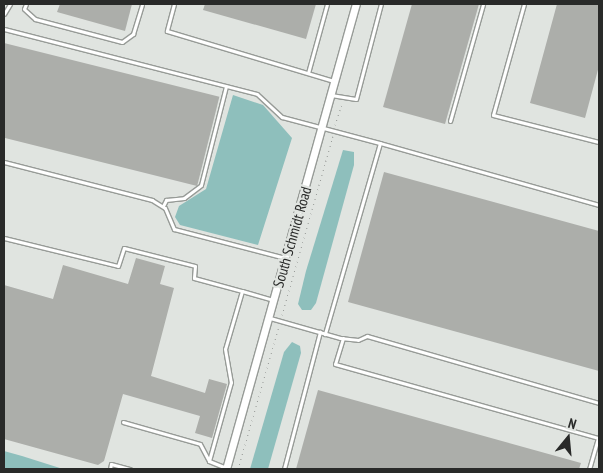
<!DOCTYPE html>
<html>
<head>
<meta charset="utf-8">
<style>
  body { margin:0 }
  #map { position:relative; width:603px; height:473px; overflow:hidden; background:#e0e4e0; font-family:"PT Sans Narrow",sans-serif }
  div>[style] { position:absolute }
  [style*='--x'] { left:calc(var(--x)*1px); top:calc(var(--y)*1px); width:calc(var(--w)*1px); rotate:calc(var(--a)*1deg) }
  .water>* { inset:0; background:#8ebfbc }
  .building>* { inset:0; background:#acaeaa; transform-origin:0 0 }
  .path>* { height:1px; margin-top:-0.5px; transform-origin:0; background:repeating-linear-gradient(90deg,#979a97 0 1px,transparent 0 5px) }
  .roads { filter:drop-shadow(1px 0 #979b97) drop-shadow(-1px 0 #979b97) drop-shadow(0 1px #979b97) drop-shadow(0 -1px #979b97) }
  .service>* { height:3px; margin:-1.5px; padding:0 1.5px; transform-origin:1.5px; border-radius:1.5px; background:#fff }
  .tertiary>* { height:7px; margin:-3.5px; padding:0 3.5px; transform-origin:3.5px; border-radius:3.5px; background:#fff }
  span { translate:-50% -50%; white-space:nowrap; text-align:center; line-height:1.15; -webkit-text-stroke:4.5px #e0e4e0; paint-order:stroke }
  .street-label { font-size:15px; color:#292a29 }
  .frame { position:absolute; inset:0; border:5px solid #292a29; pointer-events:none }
  .north { position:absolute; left:543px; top:413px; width:50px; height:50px; -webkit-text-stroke:4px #e0e4e0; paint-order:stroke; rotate:17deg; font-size:14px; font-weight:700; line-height:20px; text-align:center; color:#292a29 }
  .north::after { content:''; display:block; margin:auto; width:18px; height:22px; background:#292a29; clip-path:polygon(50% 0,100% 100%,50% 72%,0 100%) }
</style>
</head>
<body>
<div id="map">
  <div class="water">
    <div style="clip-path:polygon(233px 95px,263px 105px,292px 138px,258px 245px,180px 225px,175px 217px,179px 206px,206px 189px)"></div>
    <div style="clip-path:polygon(343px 150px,354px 152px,354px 165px,316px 303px,311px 310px,302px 310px,298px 304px,306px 271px)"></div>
    <div style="clip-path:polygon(292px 342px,300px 346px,301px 353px,268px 469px,250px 469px,284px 352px)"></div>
    <div style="clip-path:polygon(4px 451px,22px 456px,63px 469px,4px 469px)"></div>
  </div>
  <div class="building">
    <div style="clip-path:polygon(60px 4px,132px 4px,125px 31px,57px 12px)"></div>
    <div style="clip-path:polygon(205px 4px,316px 4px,306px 39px,203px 10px)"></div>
    <div style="clip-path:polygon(412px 4px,479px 4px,445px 124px,383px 107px)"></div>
    <div style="clip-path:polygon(557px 4px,599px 4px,599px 66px,585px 118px,530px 103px)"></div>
    <div style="left:4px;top:43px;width:222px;height:92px;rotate:14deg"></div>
    <div style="clip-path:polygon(384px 172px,599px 231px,599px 371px,348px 302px)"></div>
    <div style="clip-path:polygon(136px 258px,165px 266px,160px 284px,174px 288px,151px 376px,205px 393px,209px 379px,227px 384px,212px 438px,195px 433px,200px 416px,123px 394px,104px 461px,98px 465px,4px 439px,4px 285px,53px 299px,63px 265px,128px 284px)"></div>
    <div style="clip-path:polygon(318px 390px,581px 463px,579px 469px,296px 469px)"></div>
  </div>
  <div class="path">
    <div style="--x:335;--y:125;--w:23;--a:-72"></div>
    <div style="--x:282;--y:315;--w:186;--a:-74.1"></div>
    <div style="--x:238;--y:469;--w:149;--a:-74"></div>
  </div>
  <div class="roads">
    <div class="service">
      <div style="--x:26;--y:4;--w:5;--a:112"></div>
      <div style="--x:24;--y:9;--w:15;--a:42"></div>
      <div style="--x:35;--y:19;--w:90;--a:14.8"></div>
      <div style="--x:122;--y:42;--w:14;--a:-36"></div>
      <div style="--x:133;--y:34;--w:31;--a:-73"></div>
      <div style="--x:174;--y:4;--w:28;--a:105"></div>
      <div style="--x:167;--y:31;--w:174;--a:16.7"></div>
      <div style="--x:524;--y:4;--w:115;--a:105.6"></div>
      <div style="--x:493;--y:115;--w:109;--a:14.3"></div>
      <div style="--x:4;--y:14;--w:12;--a:-59"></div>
      <div style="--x:4;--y:29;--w:261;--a:14.4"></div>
      <div style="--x:257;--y:94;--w:34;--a:43"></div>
      <div style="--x:282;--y:117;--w:101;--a:14.9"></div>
      <div style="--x:380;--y:143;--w:199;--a:106.1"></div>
      <div style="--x:308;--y:73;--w:72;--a:-74.6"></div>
      <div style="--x:331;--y:95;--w:25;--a:9"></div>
      <div style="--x:356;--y:99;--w:98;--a:-75.3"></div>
      <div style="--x:450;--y:121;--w:122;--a:-74.2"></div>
      <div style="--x:380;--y:143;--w:228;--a:15.8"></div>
      <div style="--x:4;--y:162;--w:153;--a:14.4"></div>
      <div style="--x:152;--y:200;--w:15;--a:32"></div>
      <div style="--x:165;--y:208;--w:23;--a:67"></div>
      <div style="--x:174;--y:229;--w:115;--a:14.6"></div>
      <div style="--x:163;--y:206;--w:7;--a:-63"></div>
      <div style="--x:166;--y:200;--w:18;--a:-6"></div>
      <div style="--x:184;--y:198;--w:21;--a:-37"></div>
      <div style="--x:201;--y:185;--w:102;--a:-75.8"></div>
      <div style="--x:4;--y:238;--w:117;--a:13.8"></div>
      <div style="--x:118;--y:266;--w:19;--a:-72"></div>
      <div style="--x:124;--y:248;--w:73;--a:14.2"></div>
      <div style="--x:195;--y:266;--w:12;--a:95"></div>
      <div style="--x:194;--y:278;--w:50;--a:15.2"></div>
      <div style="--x:242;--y:291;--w:60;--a:106.3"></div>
      <div style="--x:225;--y:349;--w:34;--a:80"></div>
      <div style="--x:231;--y:382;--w:82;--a:105.6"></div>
      <div style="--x:242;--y:291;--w:32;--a:16"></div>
      <div style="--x:270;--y:318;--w:73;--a:15.9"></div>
      <div style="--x:340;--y:338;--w:18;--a:6"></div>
      <div style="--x:358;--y:340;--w:10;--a:-24"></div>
      <div style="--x:367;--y:336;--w:241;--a:16.1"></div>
      <div style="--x:343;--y:338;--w:27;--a:107"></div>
      <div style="--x:335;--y:364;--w:273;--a:15.7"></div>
      <div style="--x:598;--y:438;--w:32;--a:106"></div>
      <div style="--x:123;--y:422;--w:80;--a:15.9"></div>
      <div style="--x:200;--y:444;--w:19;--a:62"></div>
      <div style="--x:209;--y:461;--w:18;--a:22"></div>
      <div style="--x:110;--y:469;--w:5;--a:-79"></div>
      <div style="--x:111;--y:464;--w:20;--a:15"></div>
      <div style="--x:284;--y:469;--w:142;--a:-75.3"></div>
    </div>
    <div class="tertiary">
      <div style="--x:226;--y:469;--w:483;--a:-74.4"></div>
    </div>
  </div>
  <div class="street-label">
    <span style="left:292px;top:237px;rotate:-74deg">South Schmidt Road</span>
  </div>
  <div class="frame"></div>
  <div class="north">N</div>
</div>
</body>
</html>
